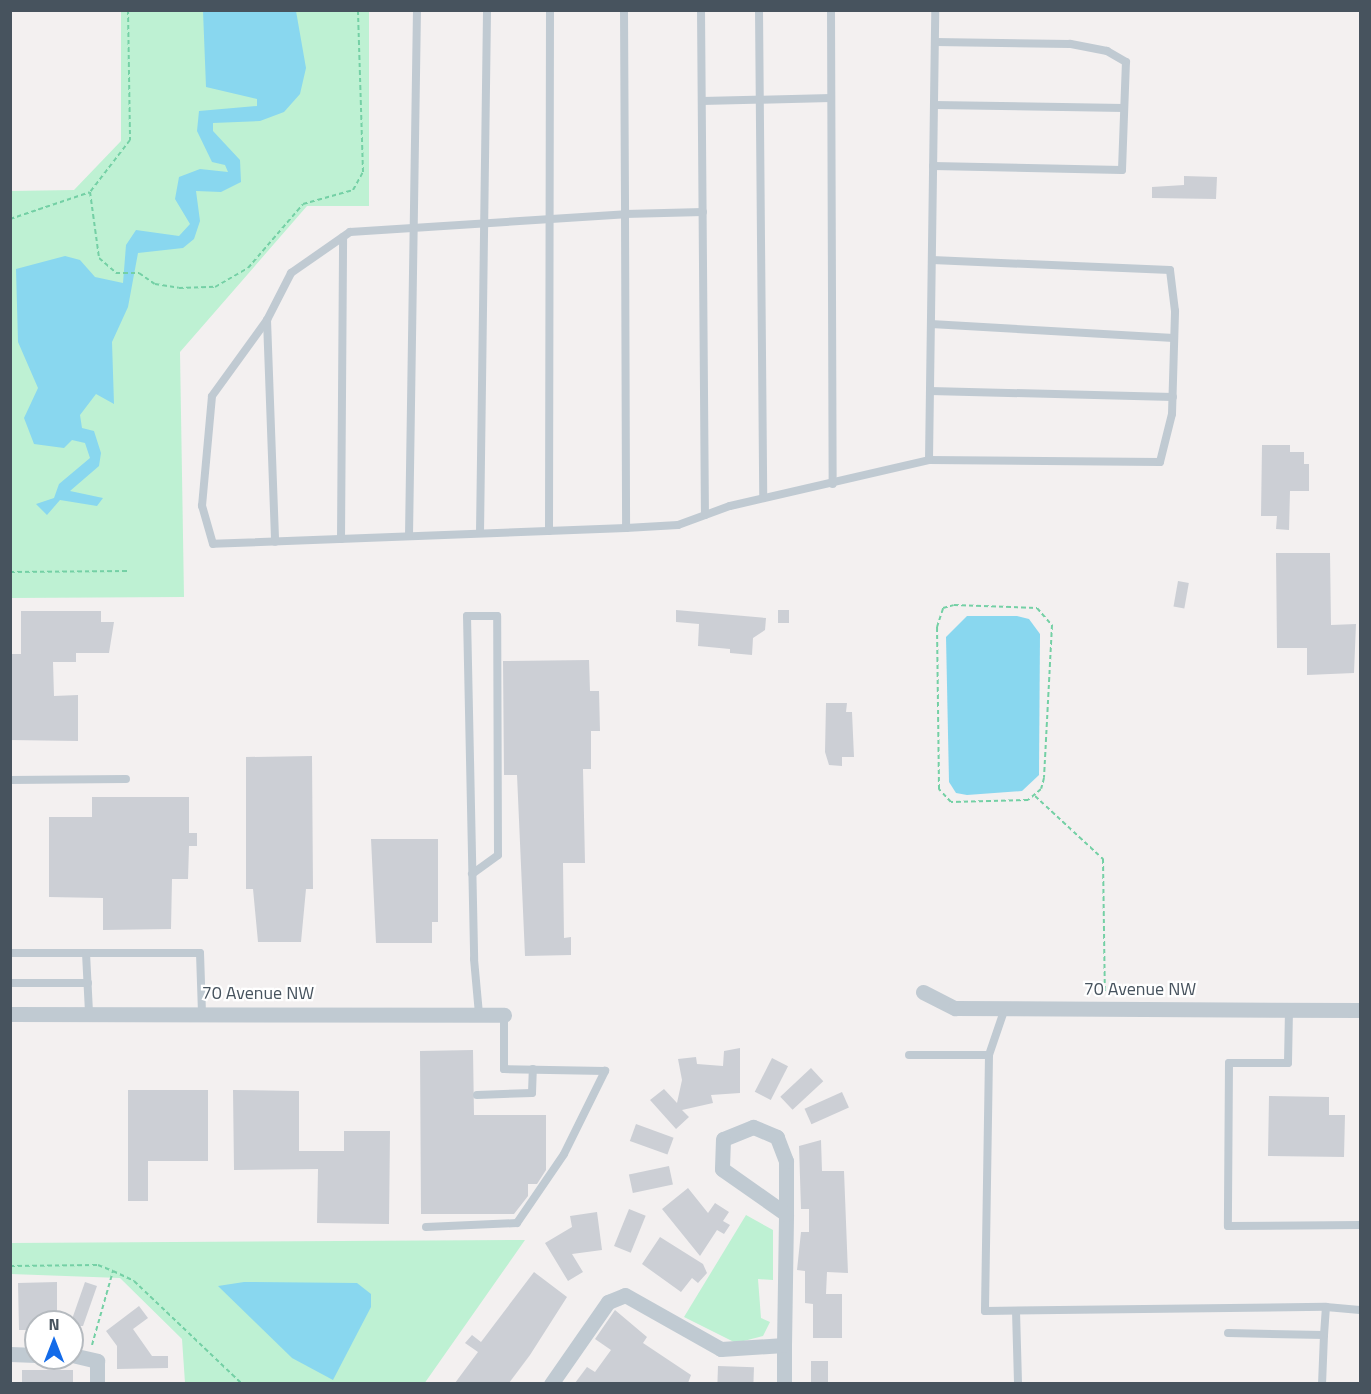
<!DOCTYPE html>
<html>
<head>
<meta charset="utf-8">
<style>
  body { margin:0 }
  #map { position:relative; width:1371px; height:1394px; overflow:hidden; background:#f3f0f0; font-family:"Titillium Web",sans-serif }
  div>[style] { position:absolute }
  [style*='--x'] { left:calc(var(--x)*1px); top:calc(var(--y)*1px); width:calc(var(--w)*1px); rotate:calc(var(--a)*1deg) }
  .green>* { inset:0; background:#bef1d3 }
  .water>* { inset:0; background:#89d7ef }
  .building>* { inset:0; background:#cccfd5; transform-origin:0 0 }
  .path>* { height:2px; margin-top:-1px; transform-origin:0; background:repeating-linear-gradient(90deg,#74d0a5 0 4.5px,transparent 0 7.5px) }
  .service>* { height:8px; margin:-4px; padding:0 4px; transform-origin:4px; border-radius:4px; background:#c0cad2 }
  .minor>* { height:15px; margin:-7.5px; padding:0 7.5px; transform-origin:7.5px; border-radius:7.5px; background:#c0cad2 }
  span { translate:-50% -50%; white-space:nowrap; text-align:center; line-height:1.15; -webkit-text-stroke:4.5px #fff; paint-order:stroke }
  .street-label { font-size:18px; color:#47535e }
  .frame { position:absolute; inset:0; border:12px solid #47535e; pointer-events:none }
  .north { position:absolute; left:24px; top:1310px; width:60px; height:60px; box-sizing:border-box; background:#fff; border:2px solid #b5babf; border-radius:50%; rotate:0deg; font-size:16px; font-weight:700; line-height:24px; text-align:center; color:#47535e }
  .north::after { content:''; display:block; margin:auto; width:21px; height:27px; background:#136be9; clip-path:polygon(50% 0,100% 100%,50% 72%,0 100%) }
</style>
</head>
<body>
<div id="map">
  <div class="green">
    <div style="clip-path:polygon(121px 11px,369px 11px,369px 206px,307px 206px,180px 352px,184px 597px,11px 598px,10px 191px,74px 190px,121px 141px)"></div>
    <div style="clip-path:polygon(746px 1215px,773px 1230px,773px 1280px,758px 1279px,761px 1318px,770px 1322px,763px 1336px,736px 1343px,684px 1317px)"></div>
    <div style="clip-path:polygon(525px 1240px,424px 1384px,185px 1383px,182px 1339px,120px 1278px,11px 1274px,10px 1243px)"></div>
  </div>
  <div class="water">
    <div style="clip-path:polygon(203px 11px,296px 11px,306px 68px,300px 94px,284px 112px,260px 121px,213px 123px,213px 131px,240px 160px,241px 182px,221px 192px,196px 191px,200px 221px,194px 239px,183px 248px,138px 253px,128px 307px,112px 342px,114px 404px,96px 394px,80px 415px,82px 428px,94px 431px,101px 453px,99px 466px,70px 491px,103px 498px,97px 506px,60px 500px,47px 515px,36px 504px,54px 498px,59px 484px,90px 458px,85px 443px,72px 440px,64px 448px,34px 444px,24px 418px,38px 388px,18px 342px,16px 269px,65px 256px,80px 260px,95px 277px,123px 283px,126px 245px,136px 230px,179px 236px,190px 224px,175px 199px,179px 177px,200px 169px,228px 172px,225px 165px,212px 162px,197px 131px,199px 111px,257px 106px,257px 99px,206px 87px)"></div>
    <div style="clip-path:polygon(967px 616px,1017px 616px,1029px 619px,1040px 634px,1039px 775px,1022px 791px,967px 795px,956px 793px,949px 782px,946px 637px)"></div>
    <div style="clip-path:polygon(244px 1282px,357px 1283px,371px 1294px,371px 1307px,333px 1380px,292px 1358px,218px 1286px)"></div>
  </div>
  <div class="building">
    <div style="clip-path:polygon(1184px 176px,1217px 177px,1216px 199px,1152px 198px,1152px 187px,1184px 185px)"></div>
    <div style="clip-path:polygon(1262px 445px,1290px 445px,1290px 452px,1304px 452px,1304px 464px,1309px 464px,1309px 491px,1290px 491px,1289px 530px,1276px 529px,1277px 516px,1261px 516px)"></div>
    <div style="clip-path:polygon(1276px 553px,1330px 553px,1331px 625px,1356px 624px,1354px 673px,1307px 675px,1307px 648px,1277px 648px)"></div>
    <div style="left:1178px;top:581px;width:11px;height:26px;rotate:10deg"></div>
    <div style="clip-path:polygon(676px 610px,766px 618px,765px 630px,753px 638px,752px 655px,730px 653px,730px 649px,698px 646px,699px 624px,676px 622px)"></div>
    <div style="left:778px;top:610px;width:11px;height:13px"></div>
    <div style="clip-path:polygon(21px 611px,101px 611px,101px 622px,114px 622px,109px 653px,76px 653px,76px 662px,53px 662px,54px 696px,78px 695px,78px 741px,10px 740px,10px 654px,21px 654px)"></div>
    <div style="clip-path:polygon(589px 660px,590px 691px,599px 691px,600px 731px,591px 731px,591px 769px,583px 769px,585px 863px,563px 863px,564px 938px,571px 937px,571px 955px,525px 956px,517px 775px,504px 775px,503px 661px)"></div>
    <div style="clip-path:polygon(826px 703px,847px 703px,846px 712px,852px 712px,854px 757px,842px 757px,842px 766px,829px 765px,825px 752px)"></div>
    <div style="clip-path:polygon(312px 756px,313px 889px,306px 889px,301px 942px,258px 942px,253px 889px,246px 889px,246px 757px)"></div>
    <div style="clip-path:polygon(92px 797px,189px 797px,189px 833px,197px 833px,197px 846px,189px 846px,188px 879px,172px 879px,171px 929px,103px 930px,103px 898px,49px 897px,49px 817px,92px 817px)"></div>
    <div style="clip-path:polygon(371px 839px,438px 839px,438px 922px,432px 922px,432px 943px,376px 943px)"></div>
    <div style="clip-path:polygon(740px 1048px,740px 1093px,711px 1095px,713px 1103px,682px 1110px,689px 1117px,676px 1129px,650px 1100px,664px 1089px,677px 1103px,682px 1080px,678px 1059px,696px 1057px,697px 1064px,723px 1066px,724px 1051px)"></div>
    <div style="clip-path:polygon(473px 1050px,474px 1115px,546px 1115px,546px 1170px,537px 1184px,528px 1184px,528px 1196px,514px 1214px,421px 1214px,420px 1051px)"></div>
    <div style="left:772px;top:1058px;width:18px;height:38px;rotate:27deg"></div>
    <div style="left:811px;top:1068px;width:18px;height:42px;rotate:47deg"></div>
    <div style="clip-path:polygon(128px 1090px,208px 1090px,208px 1161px,148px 1161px,148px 1201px,128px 1201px)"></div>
    <div style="clip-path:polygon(233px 1090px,299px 1091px,299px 1151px,344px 1151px,344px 1131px,390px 1131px,389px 1224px,317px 1223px,318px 1169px,234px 1170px)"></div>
    <div style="left:842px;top:1092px;width:17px;height:41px;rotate:66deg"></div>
    <div style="clip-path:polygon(1269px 1096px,1329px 1097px,1329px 1115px,1345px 1115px,1344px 1157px,1268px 1156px)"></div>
    <div style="left:636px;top:1124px;width:40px;height:18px;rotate:20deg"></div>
    <div style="clip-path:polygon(821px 1140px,822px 1171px,844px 1171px,848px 1273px,827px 1272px,826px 1294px,842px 1294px,842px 1338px,813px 1338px,813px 1304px,805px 1303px,805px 1271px,797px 1270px,801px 1232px,809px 1232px,809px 1209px,801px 1209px,799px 1146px)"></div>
    <div style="left:669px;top:1166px;width:19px;height:41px;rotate:78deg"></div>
    <div style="clip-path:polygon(688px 1188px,708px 1213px,715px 1203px,729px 1212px,723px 1221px,730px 1225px,724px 1234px,717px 1230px,700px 1256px,662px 1209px)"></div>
    <div style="left:629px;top:1209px;width:18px;height:40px;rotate:22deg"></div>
    <div style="clip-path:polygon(597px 1212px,602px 1250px,572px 1254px,583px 1272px,568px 1281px,545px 1243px,572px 1227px,570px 1216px)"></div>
    <div style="clip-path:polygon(660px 1237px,703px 1264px,707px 1273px,698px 1283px,692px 1278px,681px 1292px,642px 1264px)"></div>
    <div style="clip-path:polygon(534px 1272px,567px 1297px,530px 1355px,509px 1383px,455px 1383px,478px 1352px,465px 1343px,472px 1335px,481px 1342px)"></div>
    <div style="clip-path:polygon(57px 1282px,57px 1322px,30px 1322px,30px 1330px,19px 1330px,18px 1283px)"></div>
    <div style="clip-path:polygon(85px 1282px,97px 1286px,83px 1326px,78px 1326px,71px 1322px)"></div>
    <div style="clip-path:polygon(139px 1306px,148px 1318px,133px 1329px,152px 1356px,168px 1356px,168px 1368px,117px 1369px,117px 1346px,106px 1331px)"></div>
    <div style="clip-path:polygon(615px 1310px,647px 1337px,643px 1343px,691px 1375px,688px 1383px,575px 1383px,587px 1367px,595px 1372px,611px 1350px,595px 1339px)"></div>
    <div style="left:811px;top:1361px;width:17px;height:22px"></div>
    <div style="left:718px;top:1366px;width:36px;height:17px;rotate:2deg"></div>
    <div style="left:73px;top:1370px;width:12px;height:51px;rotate:90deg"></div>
  </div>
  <div class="path">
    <div style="--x:128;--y:10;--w:130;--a:89.1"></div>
    <div style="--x:130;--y:140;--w:66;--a:127.6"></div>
    <div style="--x:90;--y:192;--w:67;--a:82.2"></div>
    <div style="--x:99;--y:258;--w:23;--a:41"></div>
    <div style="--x:116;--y:273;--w:23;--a:0"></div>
    <div style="--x:139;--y:273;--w:19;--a:35"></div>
    <div style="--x:155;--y:284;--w:24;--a:9"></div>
    <div style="--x:179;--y:288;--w:36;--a:-2"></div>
    <div style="--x:215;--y:287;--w:38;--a:-30"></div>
    <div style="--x:248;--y:268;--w:84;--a:-49.3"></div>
    <div style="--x:303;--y:204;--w:52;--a:-15.6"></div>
    <div style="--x:353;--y:190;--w:21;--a:-61"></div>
    <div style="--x:363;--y:172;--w:162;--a:-91.8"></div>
    <div style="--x:10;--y:219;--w:84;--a:-18.6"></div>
    <div style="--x:10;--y:572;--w:119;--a:-0.5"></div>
    <div style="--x:954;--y:605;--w:83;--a:2.1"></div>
    <div style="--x:1037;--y:608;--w:23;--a:49"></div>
    <div style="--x:1052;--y:625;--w:153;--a:93"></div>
    <div style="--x:1044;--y:778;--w:11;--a:105"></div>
    <div style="--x:1041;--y:789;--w:17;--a:140"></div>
    <div style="--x:1028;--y:800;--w:77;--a:178.5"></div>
    <div style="--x:951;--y:802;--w:18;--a:-133"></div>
    <div style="--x:939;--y:789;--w:162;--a:-90.7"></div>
    <div style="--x:937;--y:627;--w:20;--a:-72"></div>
    <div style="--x:943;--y:608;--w:11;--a:-15"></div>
    <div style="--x:1035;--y:796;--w:93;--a:42.8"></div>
    <div style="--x:1103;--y:859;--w:135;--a:89.2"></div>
    <div style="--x:10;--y:1266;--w:88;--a:-0.7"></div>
    <div style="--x:98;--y:1265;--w:16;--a:22"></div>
    <div style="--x:113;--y:1271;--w:23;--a:25"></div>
    <div style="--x:134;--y:1281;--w:149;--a:43.6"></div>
    <div style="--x:92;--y:1345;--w:77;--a:-74.2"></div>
  </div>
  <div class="service">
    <div style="--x:624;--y:10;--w:204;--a:89.7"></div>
    <div style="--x:625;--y:214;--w:314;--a:89.8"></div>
    <div style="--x:626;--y:528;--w:413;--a:177.8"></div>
    <div style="--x:213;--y:544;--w:40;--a:-106"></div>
    <div style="--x:202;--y:506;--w:110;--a:-84.8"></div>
    <div style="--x:212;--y:396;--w:94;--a:-54.1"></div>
    <div style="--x:267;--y:320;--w:53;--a:-62.9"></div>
    <div style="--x:291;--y:273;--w:72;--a:-34.8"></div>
    <div style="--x:350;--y:232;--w:276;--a:-3.7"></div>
    <div style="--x:625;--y:214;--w:78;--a:-1.5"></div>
    <div style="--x:701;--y:10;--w:505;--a:89.55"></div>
    <div style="--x:759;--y:10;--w:488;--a:89.5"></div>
    <div style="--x:831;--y:10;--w:474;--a:89.8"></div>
    <div style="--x:702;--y:101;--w:129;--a:-1.3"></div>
    <div style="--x:934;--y:105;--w:190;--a:0.9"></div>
    <div style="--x:933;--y:166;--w:189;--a:1.2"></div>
    <div style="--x:1122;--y:170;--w:108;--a:-87.9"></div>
    <div style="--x:1126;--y:62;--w:22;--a:-150"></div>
    <div style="--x:1107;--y:51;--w:38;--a:-169"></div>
    <div style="--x:1070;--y:44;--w:135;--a:-179.2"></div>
    <div style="--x:267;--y:320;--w:222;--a:87.9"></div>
    <div style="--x:931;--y:324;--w:243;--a:3.3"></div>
    <div style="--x:930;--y:391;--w:243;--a:1.4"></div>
    <div style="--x:929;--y:460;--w:231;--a:0.5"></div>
    <div style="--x:1160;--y:462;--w:49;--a:-76"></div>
    <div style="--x:1172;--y:414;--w:103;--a:-88.3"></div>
    <div style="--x:1175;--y:311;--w:41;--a:-97"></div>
    <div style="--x:1170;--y:270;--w:238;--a:-177.6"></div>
    <div style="--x:626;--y:528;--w:52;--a:-3.3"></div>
    <div style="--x:678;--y:525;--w:55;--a:-20.1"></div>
    <div style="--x:730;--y:506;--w:204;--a:-13"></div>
    <div style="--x:929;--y:460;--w:450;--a:-89.2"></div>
    <div style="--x:549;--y:531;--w:521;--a:-89.89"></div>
    <div style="--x:480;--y:533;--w:523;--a:-89.23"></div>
    <div style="--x:409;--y:536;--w:526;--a:-89.13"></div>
    <div style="--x:341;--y:539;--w:302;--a:-89.6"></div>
    <div style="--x:10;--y:780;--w:116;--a:-0.5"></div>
    <div style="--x:472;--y:874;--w:32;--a:-36"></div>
    <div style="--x:498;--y:855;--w:239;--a:-90.2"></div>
    <div style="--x:497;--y:616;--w:30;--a:180"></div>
    <div style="--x:467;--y:616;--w:343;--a:88.8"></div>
    <div style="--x:474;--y:959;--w:55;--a:84.8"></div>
    <div style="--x:10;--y:953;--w:190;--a:0"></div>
    <div style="--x:200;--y:953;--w:59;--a:88.1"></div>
    <div style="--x:86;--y:953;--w:60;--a:87.1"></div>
    <div style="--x:10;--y:983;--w:78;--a:0"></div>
    <div style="--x:1005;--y:1008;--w:50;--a:108.8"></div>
    <div style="--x:989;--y:1055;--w:256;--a:90.9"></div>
    <div style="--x:985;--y:1311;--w:341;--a:-0.7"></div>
    <div style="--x:1289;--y:1010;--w:53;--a:91.1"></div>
    <div style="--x:1288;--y:1063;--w:59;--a:180"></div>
    <div style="--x:1229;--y:1063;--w:163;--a:90.4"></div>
    <div style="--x:1228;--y:1226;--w:132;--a:-0.4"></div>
    <div style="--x:909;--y:1055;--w:80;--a:0"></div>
    <div style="--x:477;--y:1095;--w:55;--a:-2.1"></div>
    <div style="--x:532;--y:1093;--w:24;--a:-88"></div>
    <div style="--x:426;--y:1227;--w:91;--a:-2.5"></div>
    <div style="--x:517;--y:1223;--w:83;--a:-55.7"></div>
    <div style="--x:564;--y:1154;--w:93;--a:-63.7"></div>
    <div style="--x:605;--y:1071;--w:101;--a:-178.9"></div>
    <div style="--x:504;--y:1069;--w:54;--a:-90"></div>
    <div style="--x:1016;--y:1311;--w:73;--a:88.4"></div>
    <div style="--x:1228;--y:1333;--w:96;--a:1.2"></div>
    <div style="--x:1324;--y:1335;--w:49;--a:92.3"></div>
    <div style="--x:1324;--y:1335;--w:28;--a:-86"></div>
    <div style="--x:1326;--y:1307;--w:34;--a:5"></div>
  </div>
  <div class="minor">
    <div style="--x:923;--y:992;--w:36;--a:27"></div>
    <div style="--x:955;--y:1008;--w:405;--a:0.3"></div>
    <div style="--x:10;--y:1014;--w:494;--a:0.1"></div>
    <div style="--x:10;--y:1354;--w:26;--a:2"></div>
    <div style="--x:72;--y:1355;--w:26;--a:13"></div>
    <div style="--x:97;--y:1361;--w:23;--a:90"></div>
    <div style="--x:551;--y:1384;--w:100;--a:-55.2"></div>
    <div style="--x:608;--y:1302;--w:18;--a:-22"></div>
    <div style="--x:625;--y:1295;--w:110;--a:29.4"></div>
    <div style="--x:721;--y:1349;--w:63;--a:-3.6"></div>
    <div style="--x:784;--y:1384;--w:39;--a:-90"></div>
    <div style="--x:784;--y:1345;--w:131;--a:-89.1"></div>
    <div style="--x:786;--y:1214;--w:53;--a:-90"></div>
    <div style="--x:786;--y:1161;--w:26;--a:-111"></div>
    <div style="--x:777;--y:1137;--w:26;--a:-157"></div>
    <div style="--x:753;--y:1127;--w:32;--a:158"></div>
    <div style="--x:723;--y:1139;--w:30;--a:92"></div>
    <div style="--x:722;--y:1169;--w:78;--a:35.1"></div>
  </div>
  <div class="street-label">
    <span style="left:1140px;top:989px">70 Avenue NW</span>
    <span style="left:258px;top:993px">70 Avenue NW</span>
  </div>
  <div class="frame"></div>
  <div class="north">N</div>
</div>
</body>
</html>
